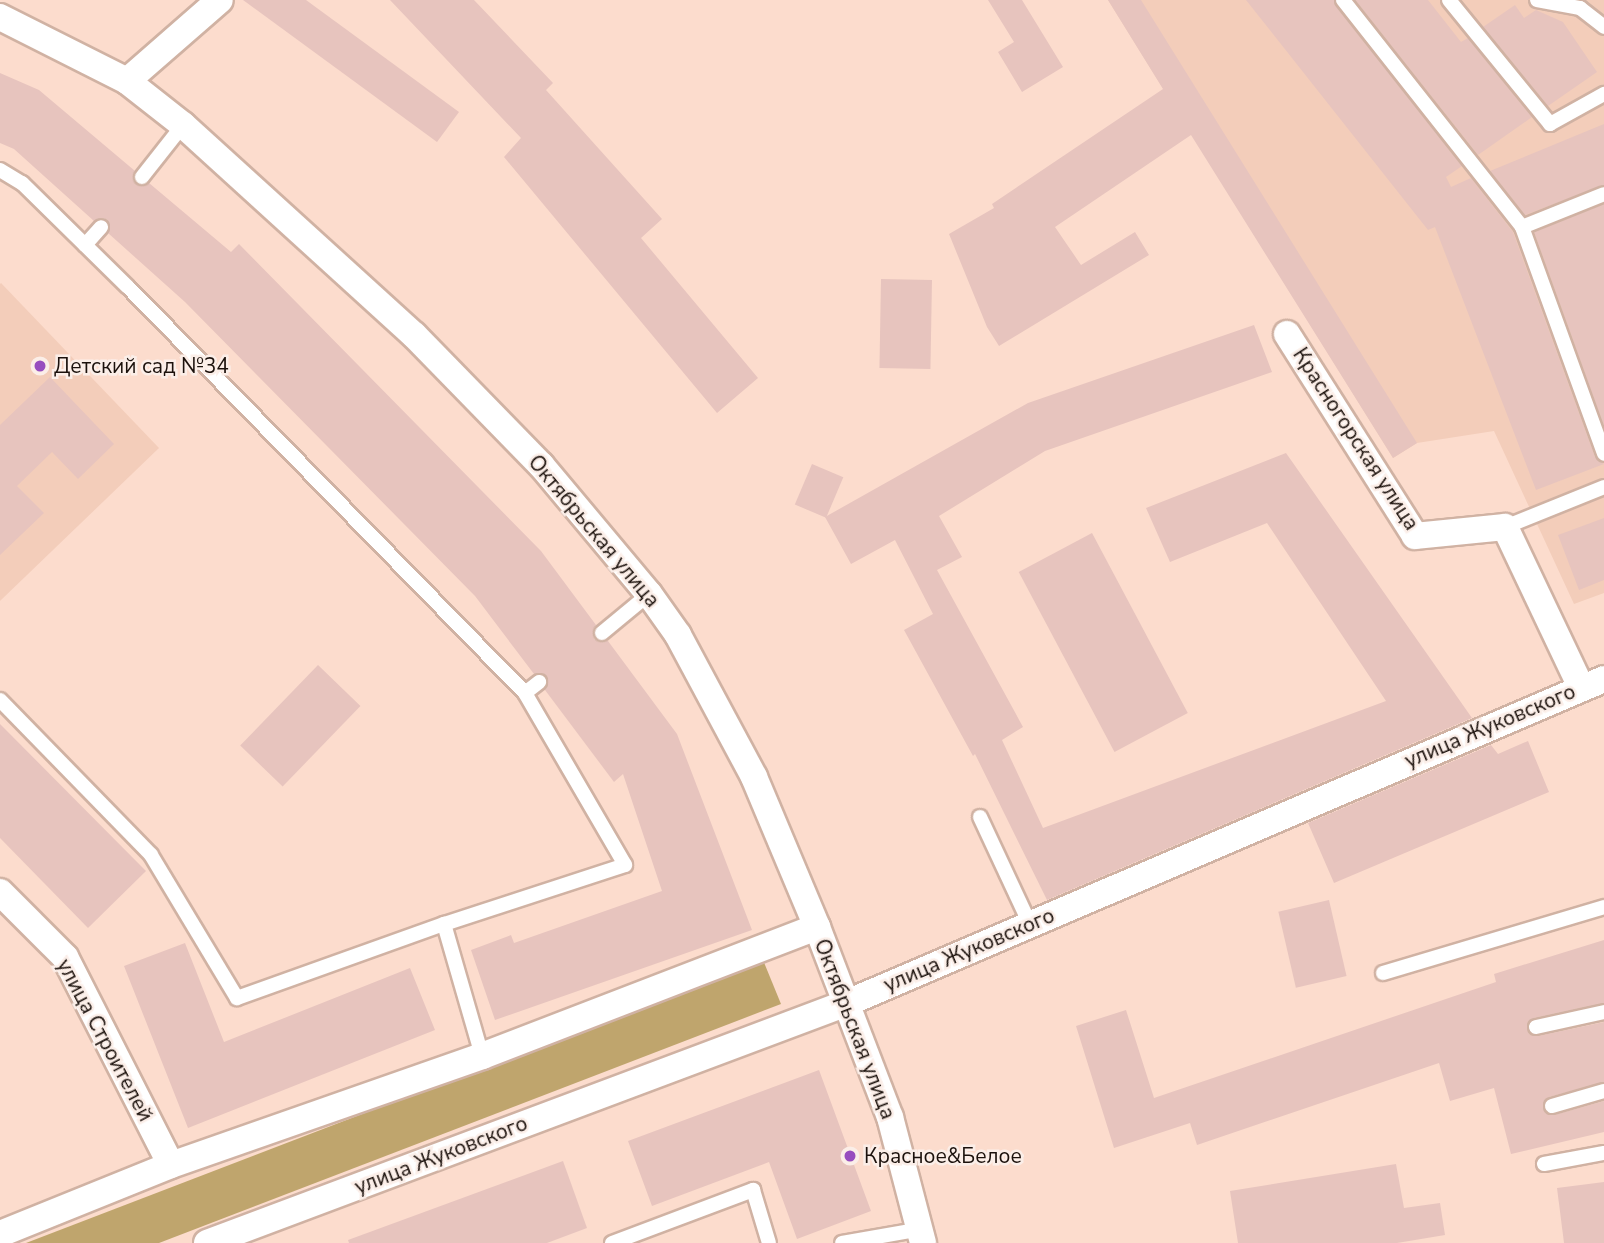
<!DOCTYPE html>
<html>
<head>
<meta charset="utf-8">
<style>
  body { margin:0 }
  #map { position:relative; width:1604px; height:1243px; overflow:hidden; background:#fcdccd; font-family:"Nunito Sans",sans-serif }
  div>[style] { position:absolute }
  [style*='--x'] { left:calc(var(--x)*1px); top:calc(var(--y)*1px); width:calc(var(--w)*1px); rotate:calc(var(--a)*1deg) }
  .built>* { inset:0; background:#f3cdba }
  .forest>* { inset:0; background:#bfa56d }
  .building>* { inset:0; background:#e7c4be; transform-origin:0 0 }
  .roads { filter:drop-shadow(2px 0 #d0b2a3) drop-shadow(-2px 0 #d0b2a3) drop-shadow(0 2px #d0b2a3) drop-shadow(0 -2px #d0b2a3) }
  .lane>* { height:14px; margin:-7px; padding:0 7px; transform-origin:7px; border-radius:7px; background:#fff }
  .street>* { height:26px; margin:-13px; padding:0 13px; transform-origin:13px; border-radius:13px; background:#fff }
  .dots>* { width:19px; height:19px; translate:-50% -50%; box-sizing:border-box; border:4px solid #fbeee8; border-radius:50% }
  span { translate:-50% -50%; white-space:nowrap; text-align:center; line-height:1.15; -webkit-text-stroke:5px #fbeee8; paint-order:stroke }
  .poi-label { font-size:21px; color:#1b110c }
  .left { translate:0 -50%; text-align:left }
  .street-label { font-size:21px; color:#1b110c }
</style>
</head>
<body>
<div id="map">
  <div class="built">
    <div style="clip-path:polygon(1108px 0,1604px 0,1604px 593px,1574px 604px,1494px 431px,1417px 443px,1393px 458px)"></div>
    <div style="clip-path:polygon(1px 283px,159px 448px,0 601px,0 284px)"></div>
  </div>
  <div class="forest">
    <div style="clip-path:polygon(763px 960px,781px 1004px,159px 1243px,26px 1243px)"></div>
  </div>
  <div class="building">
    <div style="clip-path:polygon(243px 0,306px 0,459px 112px,437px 142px)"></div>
    <div style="clip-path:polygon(390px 0,474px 0,553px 83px,546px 90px,662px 219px,641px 238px,758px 378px,717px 413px,504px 157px,521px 138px)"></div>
    <div style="clip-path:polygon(988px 0,1022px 0,1063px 67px,1022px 92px,998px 52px,1014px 42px)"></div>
    <div style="clip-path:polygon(1108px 0,1141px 0,1417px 443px,1393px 458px,1191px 135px,1055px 227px,1081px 265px,1135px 232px,1149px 255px,999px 346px,987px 327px,949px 234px,994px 208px,992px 204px,1163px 89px)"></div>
    <div style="clip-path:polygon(1246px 0,1334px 0,1462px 166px,1446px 177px,1451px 187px,1471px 178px,1513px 232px,1595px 457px,1604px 464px,1536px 490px,1435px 227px,1428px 230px)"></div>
    <div style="clip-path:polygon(1355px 0,1428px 0,1461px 42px,1468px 38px,1532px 117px,1478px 155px)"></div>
    <div style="clip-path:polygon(1515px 5px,1524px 18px,1536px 10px,1563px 22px,1597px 72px,1548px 106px,1483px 27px)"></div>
    <div style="clip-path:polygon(0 73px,39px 90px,135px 171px,133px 180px,137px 185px,149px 183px,231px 252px,239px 244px,541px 551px,596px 625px,593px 630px,594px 639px,599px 642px,608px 641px,677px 734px,752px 930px,495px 1020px,471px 950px,511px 935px,514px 943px,662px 891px,623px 774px,614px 782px,545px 690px,547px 677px,542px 673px,534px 674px,475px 596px,185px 302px,108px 233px,108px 220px,102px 218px,94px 221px,14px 149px,0 143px)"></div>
    <div style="clip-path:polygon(1604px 124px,1604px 185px,1525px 215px,1490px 171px)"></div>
    <div style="clip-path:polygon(1604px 204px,1604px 426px,1534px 232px)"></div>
    <div style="left:881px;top:279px;width:51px;height:89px;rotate:1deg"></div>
    <div style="clip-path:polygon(1254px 325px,1272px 372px,1045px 451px,939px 516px,962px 557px,937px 570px,1023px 727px,1002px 740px,1043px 828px,1386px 701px,1267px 523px,1170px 562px,1146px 508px,1286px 453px,1472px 718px,1047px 900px,975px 754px,973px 756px,904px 630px,933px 614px,895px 540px,851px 564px,825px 517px,1028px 403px)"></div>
    <div style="clip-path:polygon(50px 377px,114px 444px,78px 479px,52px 452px,17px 486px,44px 513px,0 555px,0 425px)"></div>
    <div style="left:812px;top:464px;width:34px;height:44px;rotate:23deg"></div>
    <div style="clip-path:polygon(1604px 518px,1604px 580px,1579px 590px,1558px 535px)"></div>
    <div style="left:1092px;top:533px;width:204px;height:83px;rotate:62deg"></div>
    <div style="left:318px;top:665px;width:59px;height:112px;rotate:44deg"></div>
    <div style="clip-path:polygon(0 724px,146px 871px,88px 928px,0 838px)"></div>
    <div style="clip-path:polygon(1528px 741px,1549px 792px,1334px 883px,1308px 823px,1491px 745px,1498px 754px)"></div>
    <div style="left:1329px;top:900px;width:78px;height:52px;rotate:77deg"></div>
    <div style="clip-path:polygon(1604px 940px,1604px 1003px,1534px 1018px,1527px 1028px,1529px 1034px,1538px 1036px,1604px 1022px,1604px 1082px,1549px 1097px,1543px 1104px,1545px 1112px,1554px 1115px,1604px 1101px,1604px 1132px,1511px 1154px,1494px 1088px,1450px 1101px,1439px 1063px,1197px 1145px,1190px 1123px,1114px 1148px,1076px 1026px,1126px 1010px,1154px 1098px,1496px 982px,1494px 974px)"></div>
    <div style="clip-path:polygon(185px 943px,224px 1042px,410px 968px,435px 1030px,188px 1128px,124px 966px)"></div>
    <div style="clip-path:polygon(819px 1070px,871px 1211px,797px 1239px,769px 1162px,652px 1206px,628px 1141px)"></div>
    <div style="clip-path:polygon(563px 1161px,587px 1228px,547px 1243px,349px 1243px,348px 1240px)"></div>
    <div style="clip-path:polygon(1396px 1164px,1404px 1208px,1440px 1203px,1445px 1235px,1397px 1243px,1238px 1243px,1230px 1191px)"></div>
    <div style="clip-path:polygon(1604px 1182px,1604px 1243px,1564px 1243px,1557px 1188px)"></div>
  </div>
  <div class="roads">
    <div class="lane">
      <div style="--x:1343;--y:0;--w:289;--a:51.7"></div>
      <div style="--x:1522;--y:227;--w:241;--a:70.1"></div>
      <div style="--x:1449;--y:0;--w:160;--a:50.8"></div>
      <div style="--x:1550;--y:124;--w:62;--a:-29.1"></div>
      <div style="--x:1537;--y:0;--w:44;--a:10.5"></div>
      <div style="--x:1580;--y:8;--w:31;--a:38"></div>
      <div style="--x:0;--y:170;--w:26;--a:31"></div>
      <div style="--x:22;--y:183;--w:148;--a:44.5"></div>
      <div style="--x:128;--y:287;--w:568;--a:45.64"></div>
      <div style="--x:525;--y:693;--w:199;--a:59.8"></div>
      <div style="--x:625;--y:865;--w:190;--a:161.9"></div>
      <div style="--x:444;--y:924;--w:137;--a:73.9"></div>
      <div style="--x:142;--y:177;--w:66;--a:-51.7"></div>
      <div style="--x:1522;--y:227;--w:88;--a:-21.9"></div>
      <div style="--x:85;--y:245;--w:24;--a:-48"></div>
      <div style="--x:1505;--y:527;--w:107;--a:-22"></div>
      <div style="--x:602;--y:633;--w:61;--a:-39.7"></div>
      <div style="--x:525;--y:693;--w:18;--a:-38"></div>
      <div style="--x:0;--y:700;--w:216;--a:45.7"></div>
      <div style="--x:151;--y:855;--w:167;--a:59"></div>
      <div style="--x:237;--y:998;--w:220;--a:-19.7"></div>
      <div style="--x:980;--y:817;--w:118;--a:65"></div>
      <div style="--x:1383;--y:973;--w:231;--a:-16.6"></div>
      <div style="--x:1536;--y:1027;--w:70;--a:-12.4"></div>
      <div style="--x:1552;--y:1106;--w:54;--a:-16.1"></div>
      <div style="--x:1544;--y:1164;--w:61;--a:-10.4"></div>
      <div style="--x:612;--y:1243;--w:151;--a:-20.6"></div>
      <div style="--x:753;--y:1190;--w:55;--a:73.2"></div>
      <div style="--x:842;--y:1243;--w:80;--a:-10"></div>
    </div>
    <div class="street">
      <div style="--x:0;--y:17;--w:142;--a:26.7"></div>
      <div style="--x:127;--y:81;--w:71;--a:38.2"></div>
      <div style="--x:183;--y:125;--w:312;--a:42.3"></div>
      <div style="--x:414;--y:335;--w:182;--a:45.7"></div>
      <div style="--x:541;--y:465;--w:168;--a:50.1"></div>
      <div style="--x:649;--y:594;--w:50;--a:54.7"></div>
      <div style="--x:678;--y:635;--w:161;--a:61.8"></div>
      <div style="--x:754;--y:777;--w:163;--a:67.2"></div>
      <div style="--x:817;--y:927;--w:204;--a:69"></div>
      <div style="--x:890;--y:1117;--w:130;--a:75.3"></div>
      <div style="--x:127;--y:81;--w:123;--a:-41.1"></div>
      <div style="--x:1287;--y:334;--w:239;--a:57.6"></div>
      <div style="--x:1415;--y:536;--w:90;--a:-5.7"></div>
      <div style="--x:1505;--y:527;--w:177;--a:64.6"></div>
      <div style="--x:0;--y:892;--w:92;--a:45"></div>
      <div style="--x:65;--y:957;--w:233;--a:63"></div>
      <div style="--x:0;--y:1234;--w:184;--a:-22"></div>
      <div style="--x:171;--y:1165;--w:330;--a:-19.3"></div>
      <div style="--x:482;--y:1056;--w:359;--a:-21.1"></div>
      <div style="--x:207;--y:1243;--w:684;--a:-20.56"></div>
      <div style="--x:847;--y:1003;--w:823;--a:-23.17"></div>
    </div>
  </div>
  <div class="dots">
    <div style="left:40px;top:366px;background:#974dbf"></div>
    <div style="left:850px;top:1156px;background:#974dbf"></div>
  </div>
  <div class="poi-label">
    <span class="left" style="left:54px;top:366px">Детский сад №34</span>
    <span class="left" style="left:864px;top:1156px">Красное&amp;Белое</span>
  </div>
  <div class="street-label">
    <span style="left:1356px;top:439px;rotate:57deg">Красногорская улица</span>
    <span style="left:594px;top:531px;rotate:50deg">Октябрьская улица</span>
    <span style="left:1490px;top:726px;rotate:-23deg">улица Жуковского</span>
    <span style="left:969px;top:950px;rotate:-23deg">улица Жуковского</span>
    <span style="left:855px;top:1029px;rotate:69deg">Октябрьская улица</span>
    <span style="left:105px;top:1040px;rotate:62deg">улица Строителей</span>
    <span style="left:441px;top:1155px;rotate:-21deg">улица Жуковского</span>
  </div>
</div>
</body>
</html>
